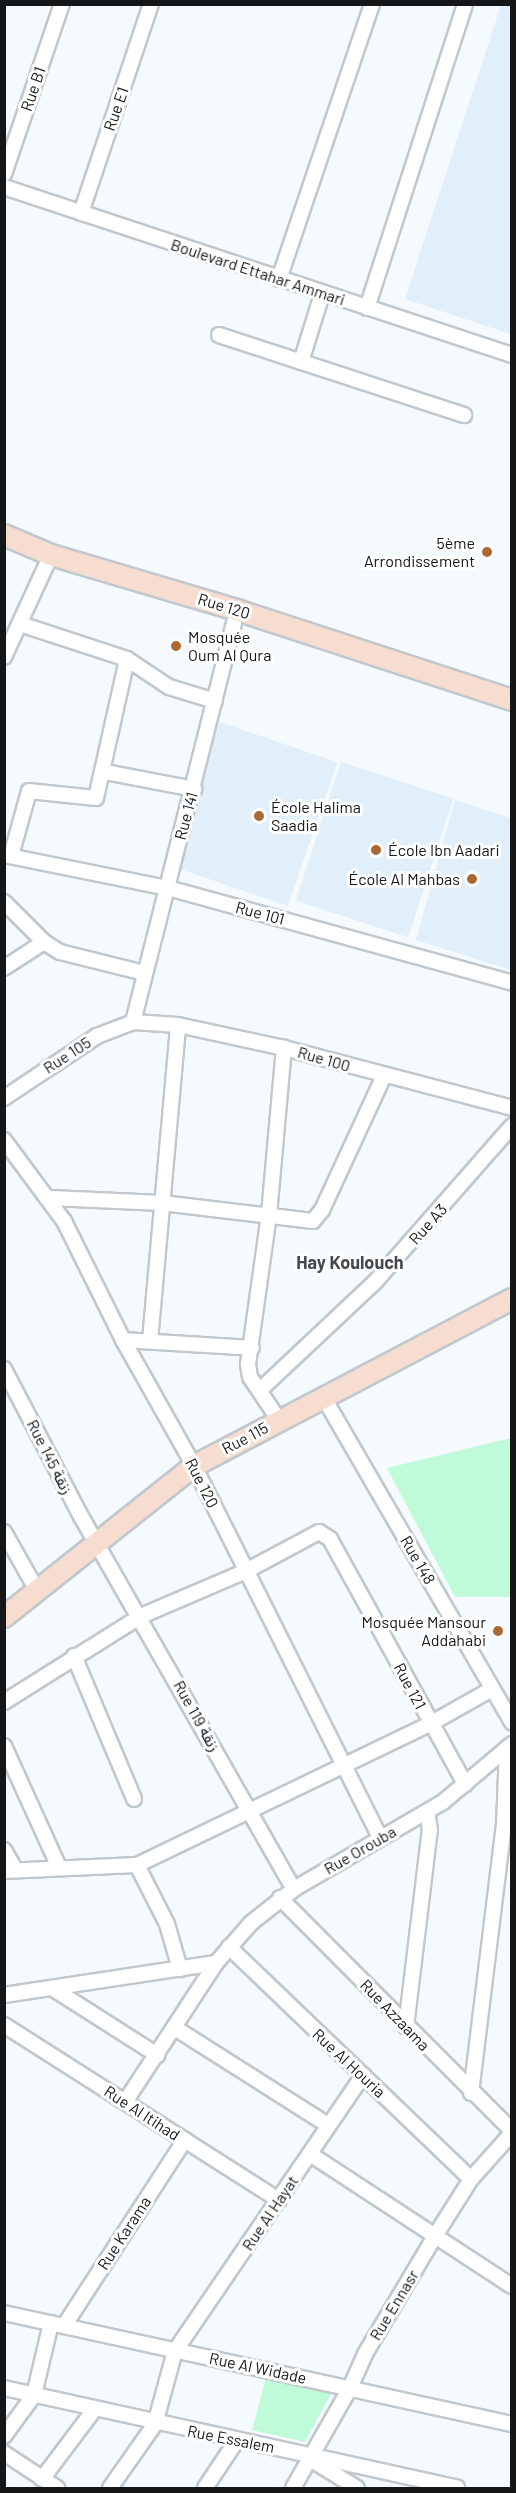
<!DOCTYPE html>
<html>
<head>
<meta charset="utf-8">
<style>
  body { margin:0 }
  #map { position:relative; width:516px; height:2493px; overflow:hidden; background:#f4fafe; font-family:Barlow,"Noto Sans Arabic",sans-serif }
  div>[style] { position:absolute }
  [style*='--x'] { left:calc(var(--x)*1px); top:calc(var(--y)*1px); width:calc(var(--w)*1px); rotate:calc(var(--a)*1deg) }
  .built>* { inset:0; background:#e1effa; transform-origin:0 0 }
  .green>* { inset:0; background:#bffbd9 }
  .roads { filter:drop-shadow(2px 0 #c1c8cd) drop-shadow(-2px 0 #c1c8cd) drop-shadow(0 2px #c1c8cd) drop-shadow(0 -2px #c1c8cd) }
  .street>* { height:14px; margin:-7px; padding:0 7px; transform-origin:7px; border-radius:7px; background:#fff }
  .secondary>* { height:20px; margin:-10px; padding:0 10px; transform-origin:10px; border-radius:10px; background:#f7dcd0 }
  .dots>* { width:16px; height:16px; translate:-50% -50%; box-sizing:border-box; border:3px solid #fff; border-radius:50% }
  span { translate:-50% -50%; white-space:nowrap; text-align:center; line-height:1.15; -webkit-text-stroke:6px #fff; paint-order:stroke }
  .street-label { font-size:16px; color:#141618 }
  .poi-label { font-size:16px; color:#141618 }
  .right { translate:-100% -50%; text-align:right }
  .left { translate:0 -50%; text-align:left }
  .neighbourhood-label { font-size:18px; color:#44494e; font-weight:700 }
  .frame { position:absolute; inset:0; border:6px solid #141618; pointer-events:none }
</style>
</head>
<body>
<div id="map">
  <div class="built">
    <div style="clip-path:polygon(501px 5px,512px 5px,511px 334px,405px 299px)"></div>
    <div style="left:220px;top:722px;width:124px;height:152px;rotate:19deg"></div>
    <div style="left:341px;top:762px;width:118px;height:146px;rotate:18deg"></div>
    <div style="clip-path:polygon(455px 800px,511px 818px,511px 970px,416px 940px)"></div>
  </div>
  <div class="green">
    <div style="clip-path:polygon(511px 1438px,511px 1597px,455px 1597px,387px 1468px)"></div>
    <div style="clip-path:polygon(266px 2378px,332px 2392px,305px 2442px,252px 2430px)"></div>
  </div>
  <div class="roads">
    <div class="street">
      <div style="--x:4;--y:174;--w:180;--a:-71.2"></div>
      <div style="--x:4;--y:187;--w:535;--a:18.3"></div>
      <div style="--x:81;--y:213;--w:220;--a:-71.5"></div>
      <div style="--x:279;--y:279;--w:290;--a:-71.3"></div>
      <div style="--x:367;--y:308;--w:319;--a:-72.1"></div>
      <div style="--x:219;--y:335;--w:258;--a:18.1"></div>
      <div style="--x:301;--y:362;--w:71;--a:-72.8"></div>
      <div style="--x:20;--y:624;--w:113;--a:18.1"></div>
      <div style="--x:127;--y:659;--w:50;--a:33.7"></div>
      <div style="--x:169;--y:687;--w:48;--a:16.9"></div>
      <div style="--x:4;--y:657;--w:112;--a:-65.3"></div>
      <div style="--x:105;--y:772;--w:91;--a:10.8"></div>
      <div style="--x:4;--y:855;--w:167;--a:11.4"></div>
      <div style="--x:168;--y:888;--w:357;--a:15.4"></div>
      <div style="--x:11;--y:856;--w:67;--a:-74.5"></div>
      <div style="--x:29;--y:791;--w:67;--a:6"></div>
      <div style="--x:96;--y:798;--w:142;--a:-77.4"></div>
      <div style="--x:4;--y:902;--w:57;--a:45"></div>
      <div style="--x:44;--y:942;--w:19;--a:32"></div>
      <div style="--x:60;--y:952;--w:87;--a:14"></div>
      <div style="--x:4;--y:968;--w:48;--a:-33"></div>
      <div style="--x:133;--y:1022;--w:425;--a:-75.8"></div>
      <div style="--x:4;--y:1098;--w:112;--a:-33.7"></div>
      <div style="--x:97;--y:1036;--w:39;--a:-21"></div>
      <div style="--x:133;--y:1022;--w:45;--a:3.8"></div>
      <div style="--x:178;--y:1025;--w:108;--a:12.2"></div>
      <div style="--x:284;--y:1048;--w:236;--a:14.7"></div>
      <div style="--x:4;--y:1140;--w:101;--a:53.5"></div>
      <div style="--x:64;--y:1221;--w:133;--a:63.6"></div>
      <div style="--x:123;--y:1340;--w:145;--a:60.6"></div>
      <div style="--x:194;--y:1466;--w:415;--a:63.4"></div>
      <div style="--x:51;--y:1198;--w:111;--a:2.6"></div>
      <div style="--x:162;--y:1203;--w:152;--a:6.8"></div>
      <div style="--x:313;--y:1221;--w:14;--a:-51"></div>
      <div style="--x:322;--y:1210;--w:148;--a:-65.2"></div>
      <div style="--x:123;--y:1340;--w:129;--a:3.5"></div>
      <div style="--x:150;--y:1341;--w:317;--a:-84.9"></div>
      <div style="--x:4;--y:1369;--w:168;--a:62.4"></div>
      <div style="--x:82;--y:1518;--w:427;--a:60.3"></div>
      <div style="--x:260;--y:1390;--w:156;--a:-43.2"></div>
      <div style="--x:374;--y:1283;--w:209;--a:-48.7"></div>
      <div style="--x:324;--y:1398;--w:375;--a:59.9"></div>
      <div style="--x:279;--y:1420;--w:52;--a:-124"></div>
      <div style="--x:250;--y:1377;--w:13;--a:-99"></div>
      <div style="--x:248;--y:1364;--w:150;--a:-82"></div>
      <div style="--x:269;--y:1215;--w:168;--a:-84.9"></div>
      <div style="--x:4;--y:1532;--w:69;--a:60.5"></div>
      <div style="--x:74;--y:1656;--w:155;--a:67.2"></div>
      <div style="--x:4;--y:1702;--w:162;--a:-32.1"></div>
      <div style="--x:141;--y:1616;--w:114;--a:-23.2"></div>
      <div style="--x:246;--y:1571;--w:83;--a:-28.1"></div>
      <div style="--x:319;--y:1532;--w:13;--a:32"></div>
      <div style="--x:330;--y:1539;--w:280;--a:61.1"></div>
      <div style="--x:4;--y:1746;--w:133;--a:65.6"></div>
      <div style="--x:4;--y:1850;--w:22;--a:60"></div>
      <div style="--x:137;--y:1865;--w:66;--a:63"></div>
      <div style="--x:167;--y:1924;--w:47;--a:73.9"></div>
      <div style="--x:4;--y:1871;--w:133;--a:-2.6"></div>
      <div style="--x:137;--y:1865;--w:325;--a:-25.7"></div>
      <div style="--x:430;--y:1724;--w:71;--a:-29.4"></div>
      <div style="--x:280;--y:1898;--w:329;--a:45.1"></div>
      <div style="--x:229;--y:1947;--w:335;--a:43.8"></div>
      <div style="--x:52;--y:1988;--w:125;--a:32.5"></div>
      <div style="--x:4;--y:1995;--w:214;--a:-8.6"></div>
      <div style="--x:4;--y:2025;--w:326;--a:32.5"></div>
      <div style="--x:406;--y:2027;--w:198;--a:-83.1"></div>
      <div style="--x:430;--y:1830;--w:18;--a:-99"></div>
      <div style="--x:175;--y:2028;--w:181;--a:32.4"></div>
      <div style="--x:471;--y:2093;--w:269;--a:-83"></div>
      <div style="--x:504;--y:1826;--w:78;--a:-87.8"></div>
      <div style="--x:125;--y:2102;--w:166;--a:-56.8"></div>
      <div style="--x:216;--y:1963;--w:53;--a:-48.8"></div>
      <div style="--x:251;--y:1923;--w:55;--a:-38.3"></div>
      <div style="--x:294;--y:1889;--w:173;--a:-30.3"></div>
      <div style="--x:443;--y:1802;--w:90;--a:-40"></div>
      <div style="--x:310;--y:2154;--w:241;--a:33.2"></div>
      <div style="--x:4;--y:2313;--w:520;--a:12.33"></div>
      <div style="--x:64;--y:2326;--w:222;--a:-57"></div>
      <div style="--x:4;--y:2388;--w:464;--a:12.4"></div>
      <div style="--x:4;--y:2436;--w:51;--a:-53.8"></div>
      <div style="--x:34;--y:2395;--w:74;--a:-76.7"></div>
      <div style="--x:4;--y:2453;--w:64;--a:33.4"></div>
      <div style="--x:310;--y:2459;--w:55;--a:31.7"></div>
      <div style="--x:42;--y:2479;--w:86;--a:-53"></div>
      <div style="--x:110;--y:2488;--w:78;--a:-54.9"></div>
      <div style="--x:155;--y:2424;--w:76;--a:-74.7"></div>
      <div style="--x:175;--y:2351;--w:334;--a:-55.7"></div>
      <div style="--x:205;--y:2488;--w:58;--a:-56.3"></div>
      <div style="--x:293;--y:2488;--w:115;--a:-60.3"></div>
      <div style="--x:350;--y:2388;--w:37;--a:-66"></div>
      <div style="--x:365;--y:2354;--w:137;--a:-59.3"></div>
      <div style="--x:435;--y:2236;--w:67;--a:-57.7"></div>
      <div style="--x:471;--y:2179;--w:62;--a:-48.3"></div>
    </div>
    <div class="secondary">
      <div style="--x:4;--y:535;--w:51;--a:23.1"></div>
      <div style="--x:51;--y:555;--w:194;--a:16.5"></div>
      <div style="--x:237;--y:610;--w:289;--a:18.1"></div>
      <div style="--x:4;--y:1617;--w:243;--a:-38.5"></div>
      <div style="--x:194;--y:1466;--w:359;--a:-27.7"></div>
    </div>
  </div>
  <div class="dots">
    <div style="left:487px;top:552px;background:#aa6934"></div>
    <div style="left:176px;top:646px;background:#aa6934"></div>
    <div style="left:259px;top:816px;background:#aa6934"></div>
    <div style="left:376px;top:850px;background:#aa6934"></div>
    <div style="left:472px;top:879px;background:#aa6934"></div>
    <div style="left:498px;top:1631px;background:#aa6934"></div>
  </div>
  <div class="street-label">
    <span style="left:33px;top:89px;rotate:-71deg">Rue B1</span>
    <span style="left:116px;top:109px;rotate:-71deg">Rue E1</span>
    <span style="left:258px;top:272px;rotate:18deg">Boulevard Ettahar Ammari</span>
    <span style="left:224px;top:606px;rotate:17deg">Rue 120</span>
    <span style="left:186px;top:816px;rotate:-75deg">Rue 141</span>
    <span style="left:260px;top:913px;rotate:15deg">Rue 101</span>
    <span style="left:67px;top:1055px;rotate:-33deg">Rue 105</span>
    <span style="left:324px;top:1059px;rotate:16deg">Rue 100</span>
    <span style="left:428px;top:1224px;rotate:-48deg">Rue A3</span>
    <span style="left:245px;top:1438px;rotate:-28deg">Rue 115</span>
    <span style="left:50px;top:1457px;rotate:63deg">Rue 145 زنقة</span>
    <span style="left:202px;top:1483px;rotate:63deg">Rue 120</span>
    <span style="left:418px;top:1560px;rotate:60deg">Rue 148</span>
    <span style="left:410px;top:1686px;rotate:62deg">Rue 121</span>
    <span style="left:197px;top:1716px;rotate:61deg">Rue 119 زنقة</span>
    <span style="left:360px;top:1850px;rotate:-30deg">Rue Orouba</span>
    <span style="left:395px;top:2015px;rotate:46deg">Rue Azzaama</span>
    <span style="left:349px;top:2063px;rotate:43deg">Rue Al Houria</span>
    <span style="left:142px;top:2113px;rotate:33deg">Rue Al Itihad</span>
    <span style="left:270px;top:2213px;rotate:-56deg">Rue Al Hayat</span>
    <span style="left:124px;top:2233px;rotate:-57deg">Rue Karama</span>
    <span style="left:394px;top:2305px;rotate:-59deg">Rue Ennasr</span>
    <span style="left:258px;top:2368px;rotate:12deg">Rue Al Widade</span>
    <span style="left:231px;top:2439px;rotate:11deg">Rue Essalem</span>
  </div>
  <div class="poi-label">
    <span class="right" style="left:475px;top:552px">5ème<br>Arrondissement</span>
    <span class="left" style="left:188px;top:646px">Mosquée<br>Oum Al Qura</span>
    <span class="left" style="left:271px;top:816px">École Halima<br>Saadia</span>
    <span class="left" style="left:388px;top:850px">École Ibn Aadari</span>
    <span class="right" style="left:460px;top:879px">École Al Mahbas</span>
    <span class="right" style="left:486px;top:1631px">Mosquée Mansour<br>Addahabi</span>
  </div>
  <div class="neighbourhood-label">
    <span style="left:350px;top:1262px">Hay Koulouch</span>
  </div>
  <div class="frame"></div>
</div>
</body>
</html>
